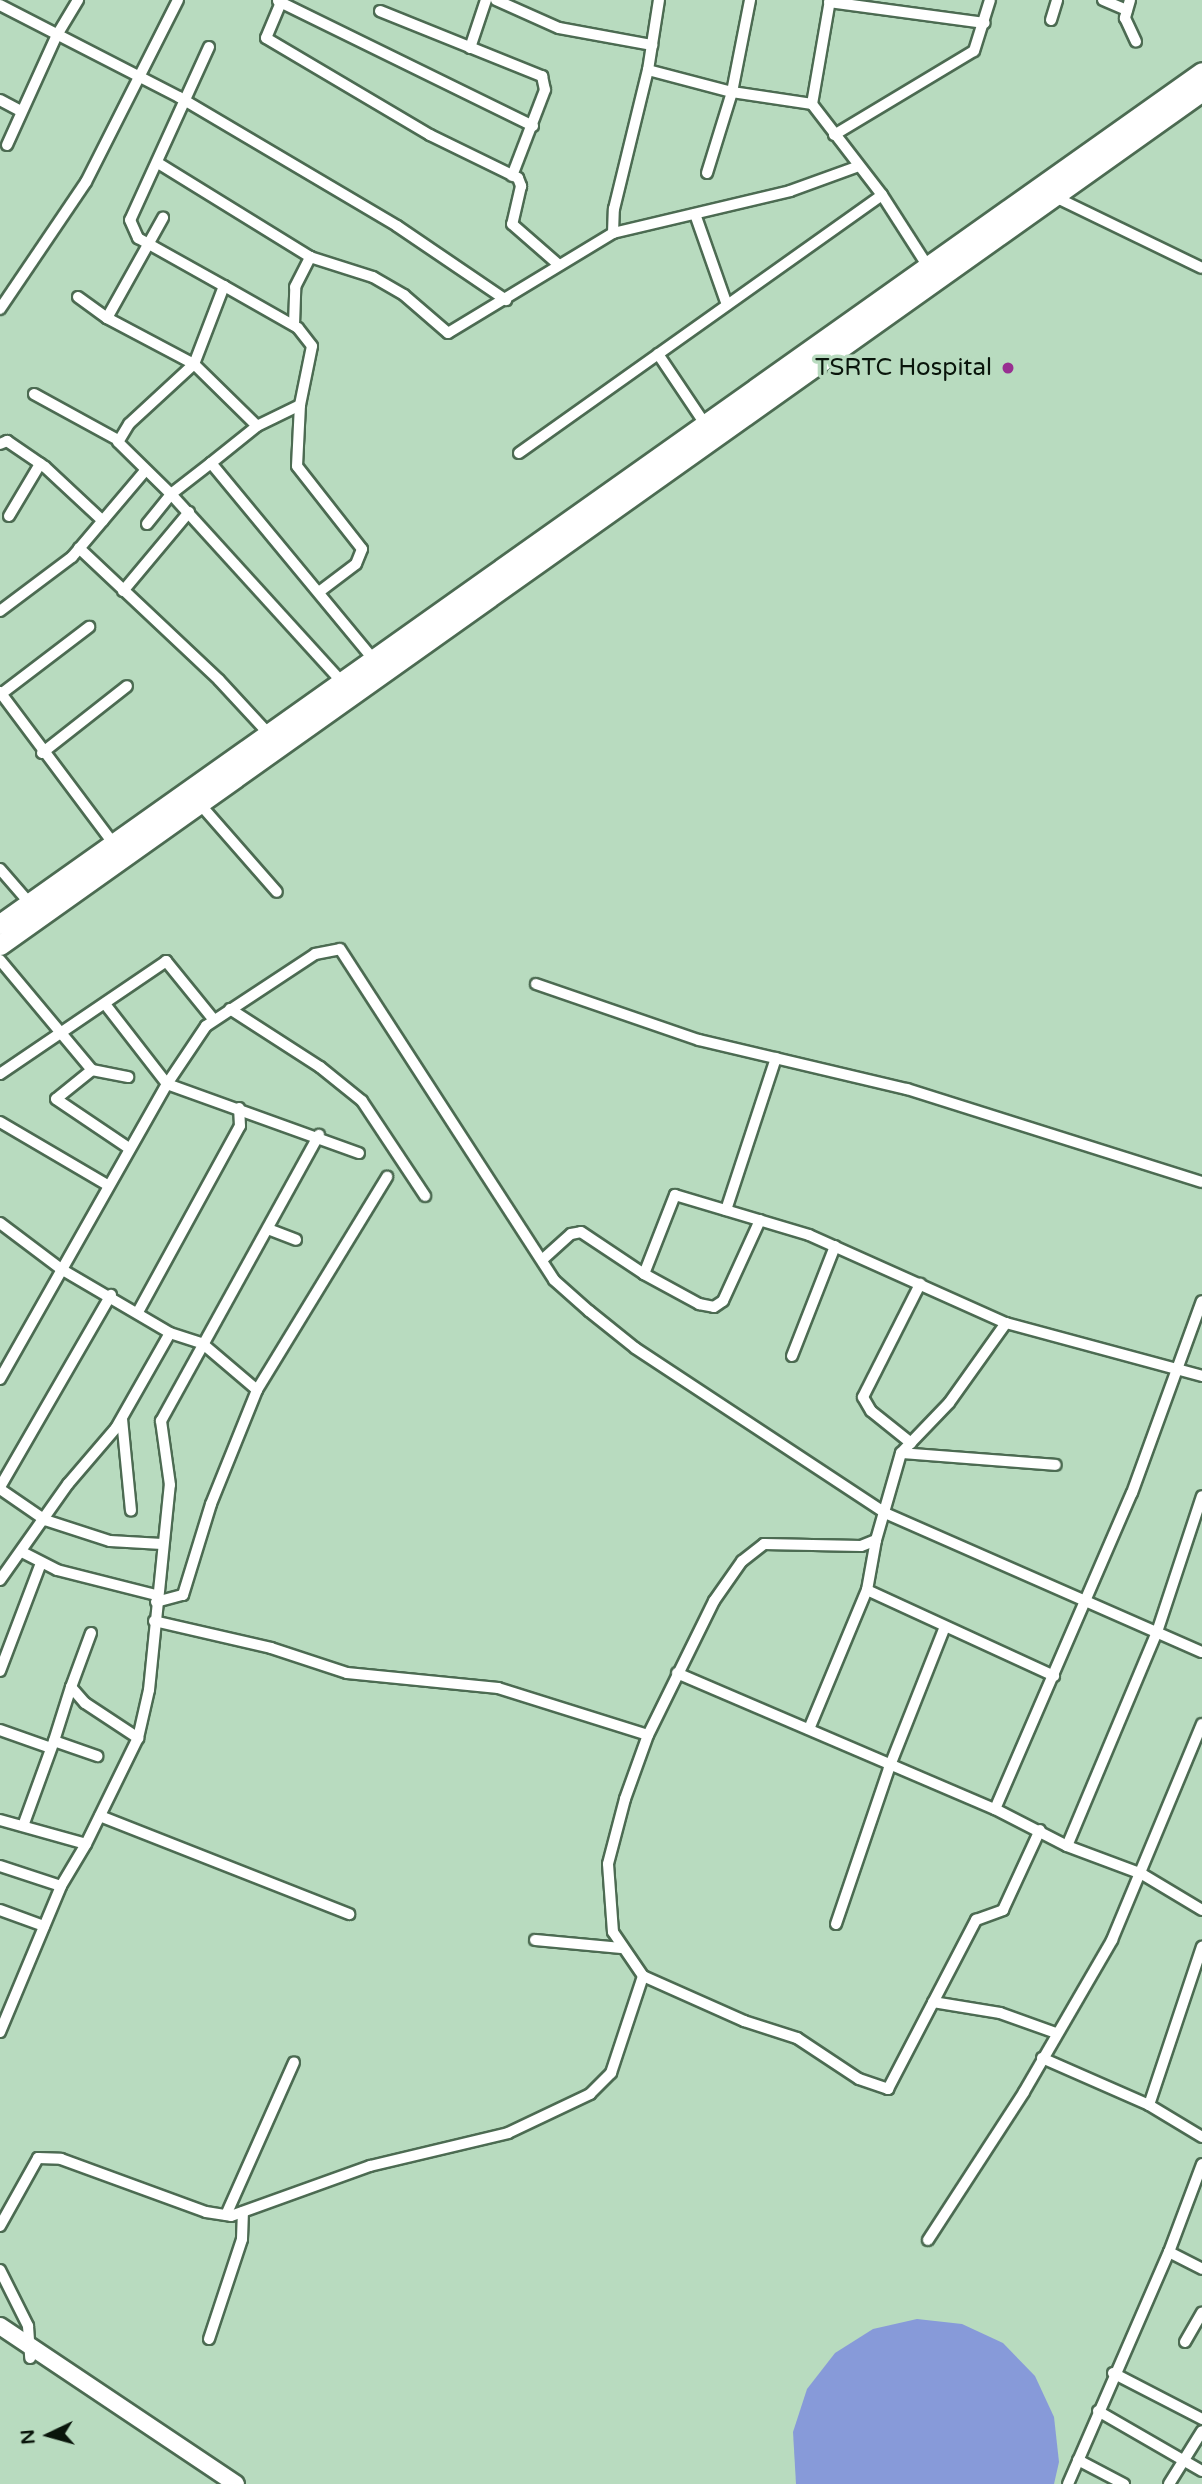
<!DOCTYPE html>
<html>
<head>
<meta charset="utf-8">
<style>
  body { margin:0 }
  #map { position:relative; width:1202px; height:2484px; overflow:hidden; background:#b8dbbf; font-family:"Varela Round",sans-serif }
  div>[style] { position:absolute }
  [style*='--x'] { left:calc(var(--x)*1px); top:calc(var(--y)*1px); width:calc(var(--w)*1px); rotate:calc(var(--a)*1deg) }
  .water>* { inset:0; background:#879ad9 }
  .roads { filter:drop-shadow(2px 0 #4c6b52) drop-shadow(-2px 0 #4c6b52) drop-shadow(0 2px #4c6b52) drop-shadow(0 -2px #4c6b52) }
  .street>* { height:10px; margin:-5px; padding:0 5px; transform-origin:5px; border-radius:5px; background:#fff }
  .secondary>* { height:16px; margin:-8px; padding:0 8px; transform-origin:8px; border-radius:8px; background:#fff }
  .highway>* { height:19px; margin:-9.5px; padding:0 9.5px; transform-origin:9.5px; border-radius:9.5px; background:#fff }
  .dots>* { width:19px; height:19px; translate:-50% -50%; box-sizing:border-box; border:4px solid #b8dbbf; border-radius:50% }
  span { translate:-50% -50%; white-space:nowrap; text-align:center; line-height:1.15; -webkit-text-stroke:7px #b8dbbf; paint-order:stroke }
  .poi-label { font-size:24px; color:#09150b }
  .right { translate:-100% -50%; text-align:right }
  .north { position:absolute; left:14px; top:2400px; width:70px; height:70px; -webkit-text-stroke:5px #b8dbbf; paint-order:stroke; rotate:265deg; font-size:19px; font-weight:700; line-height:28px; text-align:center; color:#09150b }
  .north::after { content:''; display:block; margin:auto; width:24px; height:32px; background:#09150b; clip-path:polygon(50% 0,100% 100%,50% 72%,0 100%) }
</style>
</head>
<body>
<div id="map">
  <div class="water">
    <div style="clip-path:polygon(917px 2319px,962px 2324px,1003px 2343px,1035px 2376px,1054px 2417px,1059px 2462px,1054px 2484px,796px 2484px,793px 2432px,807px 2389px,835px 2353px,873px 2329px)"></div>
  </div>
  <div class="roads">
    <div class="street">
      <div style="--x:282;--y:0;--w:41;--a:112.8"></div>
      <div style="--x:266;--y:38;--w:191;--a:30.6"></div>
      <div style="--x:430;--y:135;--w:98;--a:26"></div>
      <div style="--x:518;--y:178;--w:9;--a:69"></div>
      <div style="--x:521;--y:186;--w:39;--a:103"></div>
      <div style="--x:512;--y:224;--w:62;--a:41.1"></div>
      <div style="--x:496;--y:0;--w:69;--a:24"></div>
      <div style="--x:559;--y:28;--w:95;--a:10.4"></div>
      <div style="--x:830;--y:0;--w:106;--a:99.8"></div>
      <div style="--x:812;--y:104;--w:115;--a:52.4"></div>
      <div style="--x:882;--y:195;--w:83;--a:57.3"></div>
      <div style="--x:1103;--y:0;--w:26;--a:23"></div>
      <div style="--x:1130;--y:0;--w:19;--a:106"></div>
      <div style="--x:1125;--y:18;--w:26;--a:65"></div>
      <div style="--x:278;--y:1;--w:284;--a:26.1"></div>
      <div style="--x:829;--y:2;--w:157;--a:7.7"></div>
      <div style="--x:0;--y:5;--w:201;--a:27.2"></div>
      <div style="--x:179;--y:97;--w:253;--a:30.6"></div>
      <div style="--x:397;--y:226;--w:132;--a:34.2"></div>
      <div style="--x:380;--y:11;--w:175;--a:21.9"></div>
      <div style="--x:542;--y:76;--w:14;--a:78"></div>
      <div style="--x:545;--y:90;--w:92;--a:111"></div>
      <div style="--x:1051;--y:20;--w:21;--a:-73"></div>
      <div style="--x:209;--y:47;--w:190;--a:114.5"></div>
      <div style="--x:130;--y:220;--w:20;--a:66"></div>
      <div style="--x:138;--y:238;--w:98;--a:29.2"></div>
      <div style="--x:470;--y:48;--w:51;--a:-71.6"></div>
      <div style="--x:648;--y:70;--w:87;--a:14.7"></div>
      <div style="--x:732;--y:92;--w:81;--a:8.5"></div>
      <div style="--x:0;--y:100;--w:24;--a:28"></div>
      <div style="--x:834;--y:135;--w:163;--a:-31"></div>
      <div style="--x:974;--y:51;--w:53;--a:-72.6"></div>
      <div style="--x:7;--y:145;--w:121;--a:-65.6"></div>
      <div style="--x:57;--y:35;--w:41;--a:-59"></div>
      <div style="--x:158;--y:163;--w:179;--a:31.7"></div>
      <div style="--x:310;--y:257;--w:66;--a:17.6"></div>
      <div style="--x:373;--y:277;--w:36;--a:30"></div>
      <div style="--x:404;--y:295;--w:58;--a:40.8"></div>
      <div style="--x:448;--y:333;--w:193;--a:-31.2"></div>
      <div style="--x:613;--y:233;--w:182;--a:-13.3"></div>
      <div style="--x:790;--y:191;--w:73;--a:-19.9"></div>
      <div style="--x:707;--y:173;--w:85;--a:-72.8"></div>
      <div style="--x:732;--y:92;--w:94;--a:-78.9"></div>
      <div style="--x:1053;--y:196;--w:165;--a:25.8"></div>
      <div style="--x:695;--y:214;--w:96;--a:70.6"></div>
      <div style="--x:613;--y:233;--w:24;--a:-88"></div>
      <div style="--x:614;--y:209;--w:143;--a:-76.3"></div>
      <div style="--x:648;--y:70;--w:71;--a:-81.1"></div>
      <div style="--x:78;--y:297;--w:36;--a:36"></div>
      <div style="--x:107;--y:318;--w:98;--a:27.9"></div>
      <div style="--x:194;--y:364;--w:88;--a:44.5"></div>
      <div style="--x:0;--y:309;--w:153;--a:-55.9"></div>
      <div style="--x:86;--y:182;--w:204;--a:-63.2"></div>
      <div style="--x:107;--y:318;--w:115;--a:-60.8"></div>
      <div style="--x:294;--y:325;--w:38;--a:-88"></div>
      <div style="--x:295;--y:287;--w:34;--a:-63"></div>
      <div style="--x:658;--y:354;--w:84;--a:56.1"></div>
      <div style="--x:34;--y:394;--w:96;--a:28.7"></div>
      <div style="--x:0;--y:444;--w:8;--a:-23"></div>
      <div style="--x:7;--y:441;--w:46;--a:34.4"></div>
      <div style="--x:45;--y:467;--w:79;--a:43"></div>
      <div style="--x:519;--y:453;--w:445;--a:-35.4"></div>
      <div style="--x:211;--y:463;--w:256;--a:50.4"></div>
      <div style="--x:9;--y:516;--w:61;--a:-59.2"></div>
      <div style="--x:147;--y:524;--w:38;--a:-51"></div>
      <div style="--x:171;--y:494;--w:51;--a:-37.8"></div>
      <div style="--x:211;--y:463;--w:59;--a:-38.8"></div>
      <div style="--x:257;--y:426;--w:48;--a:-26"></div>
      <div style="--x:79;--y:548;--w:192;--a:43.3"></div>
      <div style="--x:219;--y:680;--w:74;--a:47.2"></div>
      <div style="--x:123;--y:591;--w:103;--a:-50.1"></div>
      <div style="--x:319;--y:592;--w:46;--a:-37.1"></div>
      <div style="--x:356;--y:564;--w:16;--a:-68"></div>
      <div style="--x:362;--y:549;--w:105;--a:-128.1"></div>
      <div style="--x:297;--y:466;--w:61;--a:-87.2"></div>
      <div style="--x:300;--y:405;--w:60;--a:-78.5"></div>
      <div style="--x:312;--y:346;--w:23;--a:-128"></div>
      <div style="--x:298;--y:328;--w:85;--a:-150.4"></div>
      <div style="--x:224;--y:286;--w:84;--a:111"></div>
      <div style="--x:194;--y:364;--w:88;--a:137.3"></div>
      <div style="--x:129;--y:424;--w:21;--a:121"></div>
      <div style="--x:118;--y:442;--w:74;--a:44.5"></div>
      <div style="--x:171;--y:494;--w:256;--a:47.7"></div>
      <div style="--x:0;--y:611;--w:90;--a:-36.9"></div>
      <div style="--x:72;--y:557;--w:113;--a:-49.7"></div>
      <div style="--x:0;--y:692;--w:189;--a:53.2"></div>
      <div style="--x:1;--y:694;--w:111;--a:-37.3"></div>
      <div style="--x:42;--y:753;--w:108;--a:-38.2"></div>
      <div style="--x:199;--y:803;--w:118;--a:48.8"></div>
      <div style="--x:0;--y:869;--w:49;--a:49.1"></div>
      <div style="--x:0;--y:960;--w:143;--a:50.1"></div>
      <div style="--x:92;--y:1070;--w:37;--a:11"></div>
      <div style="--x:536;--y:984;--w:172;--a:19"></div>
      <div style="--x:699;--y:1040;--w:214;--a:13.3"></div>
      <div style="--x:907;--y:1089;--w:309;--a:17.5"></div>
      <div style="--x:105;--y:1004;--w:101;--a:52.2"></div>
      <div style="--x:167;--y:1084;--w:204;--a:19.8"></div>
      <div style="--x:230;--y:1009;--w:107;--a:32.8"></div>
      <div style="--x:320;--y:1067;--w:54;--a:39"></div>
      <div style="--x:362;--y:1101;--w:114;--a:56.4"></div>
      <div style="--x:92;--y:1070;--w:46;--a:141.1"></div>
      <div style="--x:56;--y:1099;--w:89;--a:34"></div>
      <div style="--x:0;--y:1074;--w:201;--a:-34.2"></div>
      <div style="--x:166;--y:961;--w:76;--a:50.9"></div>
      <div style="--x:0;--y:1122;--w:126;--a:30.4"></div>
      <div style="--x:726;--y:1210;--w:160;--a:-71.8"></div>
      <div style="--x:0;--y:1223;--w:76;--a:37"></div>
      <div style="--x:61;--y:1269;--w:126;--a:30.4"></div>
      <div style="--x:170;--y:1333;--w:35;--a:18"></div>
      <div style="--x:203;--y:1344;--w:71;--a:40.4"></div>
      <div style="--x:268;--y:1229;--w:30;--a:21"></div>
      <div style="--x:542;--y:1260;--w:39;--a:-42"></div>
      <div style="--x:571;--y:1234;--w:10;--a:-11"></div>
      <div style="--x:581;--y:1232;--w:76;--a:33.7"></div>
      <div style="--x:644;--y:1274;--w:63;--a:28.6"></div>
      <div style="--x:699;--y:1304;--w:15;--a:11"></div>
      <div style="--x:714;--y:1307;--w:11;--a:-34"></div>
      <div style="--x:723;--y:1301;--w:89;--a:-65.4"></div>
      <div style="--x:644;--y:1274;--w:85;--a:-68.6"></div>
      <div style="--x:675;--y:1195;--w:140;--a:16.6"></div>
      <div style="--x:809;--y:1235;--w:216;--a:24.1"></div>
      <div style="--x:1006;--y:1323;--w:203;--a:15.1"></div>
      <div style="--x:138;--y:1312;--w:212;--a:-61.3"></div>
      <div style="--x:240;--y:1126;--w:18;--a:-93"></div>
      <div style="--x:1006;--y:1323;--w:98;--a:125.5"></div>
      <div style="--x:949;--y:1403;--w:69;--a:133.8"></div>
      <div style="--x:901;--y:1453;--w:91;--a:106"></div>
      <div style="--x:876;--y:1540;--w:16;--a:158"></div>
      <div style="--x:861;--y:1546;--w:97;--a:-178.8"></div>
      <div style="--x:764;--y:1544;--w:28;--a:142"></div>
      <div style="--x:742;--y:1561;--w:49;--a:125"></div>
      <div style="--x:714;--y:1601;--w:149;--a:116.2"></div>
      <div style="--x:648;--y:1735;--w:68;--a:109.8"></div>
      <div style="--x:625;--y:1799;--w:67;--a:104.7"></div>
      <div style="--x:608;--y:1864;--w:68;--a:85.8"></div>
      <div style="--x:613;--y:1932;--w:53;--a:55.7"></div>
      <div style="--x:643;--y:1976;--w:111;--a:24"></div>
      <div style="--x:744;--y:2021;--w:56;--a:17.8"></div>
      <div style="--x:797;--y:2038;--w:74;--a:33.5"></div>
      <div style="--x:859;--y:2079;--w:31;--a:19"></div>
      <div style="--x:888;--y:2089;--w:191;--a:-62.5"></div>
      <div style="--x:976;--y:1920;--w:29;--a:-20"></div>
      <div style="--x:1003;--y:1910;--w:88;--a:-65.2"></div>
      <div style="--x:792;--y:1356;--w:118;--a:-68.6"></div>
      <div style="--x:0;--y:1379;--w:339;--a:-60.5"></div>
      <div style="--x:167;--y:1084;--w:70;--a:-56.1"></div>
      <div style="--x:206;--y:1026;--w:131;--a:-33.4"></div>
      <div style="--x:315;--y:954;--w:25;--a:-11"></div>
      <div style="--x:340;--y:949;--w:394;--a:57.1"></div>
      <div style="--x:554;--y:1280;--w:47;--a:41.5"></div>
      <div style="--x:589;--y:1311;--w:59;--a:38.8"></div>
      <div style="--x:635;--y:1348;--w:300;--a:33.4"></div>
      <div style="--x:885;--y:1513;--w:346;--a:23.7"></div>
      <div style="--x:122;--y:1419;--w:92;--a:84.4"></div>
      <div style="--x:911;--y:1443;--w:51;--a:-141.3"></div>
      <div style="--x:871;--y:1411;--w:16;--a:-120"></div>
      <div style="--x:863;--y:1397;--w:127;--a:-63.2"></div>
      <div style="--x:901;--y:1453;--w:155;--a:4.4"></div>
      <div style="--x:0;--y:1487;--w:222;--a:-60"></div>
      <div style="--x:0;--y:1489;--w:55;--a:34.6"></div>
      <div style="--x:45;--y:1520;--w:68;--a:17.9"></div>
      <div style="--x:110;--y:1541;--w:52;--a:3.3"></div>
      <div style="--x:22;--y:1552;--w:39;--a:27"></div>
      <div style="--x:57;--y:1570;--w:102;--a:14.2"></div>
      <div style="--x:0;--y:1580;--w:118;--a:-54.7"></div>
      <div style="--x:68;--y:1484;--w:74;--a:-49.4"></div>
      <div style="--x:116;--y:1428;--w:109;--a:-60.4"></div>
      <div style="--x:867;--y:1590;--w:206;--a:24.7"></div>
      <div style="--x:156;--y:1602;--w:28;--a:-15"></div>
      <div style="--x:183;--y:1595;--w:95;--a:-72.9"></div>
      <div style="--x:211;--y:1504;--w:123;--a:-68"></div>
      <div style="--x:257;--y:1390;--w:250;--a:-58.6"></div>
      <div style="--x:154;--y:1621;--w:120;--a:13"></div>
      <div style="--x:271;--y:1648;--w:80;--a:18.2"></div>
      <div style="--x:347;--y:1673;--w:152;--a:5.7"></div>
      <div style="--x:498;--y:1688;--w:157;--a:17.4"></div>
      <div style="--x:91;--y:1633;--w:58;--a:110.3"></div>
      <div style="--x:71;--y:1687;--w:21;--a:49"></div>
      <div style="--x:85;--y:1703;--w:64;--a:33.4"></div>
      <div style="--x:0;--y:1671;--w:116;--a:-69.2"></div>
      <div style="--x:677;--y:1673;--w:346;--a:23.2"></div>
      <div style="--x:995;--y:1809;--w:81;--a:27.2"></div>
      <div style="--x:1067;--y:1846;--w:80;--a:20.5"></div>
      <div style="--x:1142;--y:1874;--w:70;--a:31"></div>
      <div style="--x:71;--y:1687;--w:57;--a:107.5"></div>
      <div style="--x:54;--y:1741;--w:46;--a:19.2"></div>
      <div style="--x:809;--y:1729;--w:151;--a:-67.4"></div>
      <div style="--x:867;--y:1590;--w:51;--a:-79.8"></div>
      <div style="--x:0;--y:1730;--w:54;--a:19.4"></div>
      <div style="--x:995;--y:1809;--w:344;--a:-66.6"></div>
      <div style="--x:1132;--y:1493;--w:204;--a:-70"></div>
      <div style="--x:100;--y:1816;--w:268;--a:21.5"></div>
      <div style="--x:0;--y:1820;--w:89;--a:15.6"></div>
      <div style="--x:86;--y:1844;--w:118;--a:-63.9"></div>
      <div style="--x:138;--y:1738;--w:49;--a:-77.1"></div>
      <div style="--x:149;--y:1690;--w:206;--a:-84.2"></div>
      <div style="--x:170;--y:1485;--w:65;--a:-98"></div>
      <div style="--x:161;--y:1421;--w:327;--a:-61.1"></div>
      <div style="--x:23;--y:1826;--w:90;--a:-70"></div>
      <div style="--x:1067;--y:1846;--w:232;--a:-67.2"></div>
      <div style="--x:1157;--y:1632;--w:143;--a:-71.7"></div>
      <div style="--x:0;--y:1866;--w:64;--a:18.2"></div>
      <div style="--x:0;--y:1910;--w:47;--a:20"></div>
      <div style="--x:836;--y:1924;--w:165;--a:-71.2"></div>
      <div style="--x:889;--y:1768;--w:149;--a:-68.4"></div>
      <div style="--x:535;--y:1940;--w:87;--a:5.3"></div>
      <div style="--x:933;--y:2002;--w:68;--a:9.3"></div>
      <div style="--x:1000;--y:2013;--w:59;--a:19.7"></div>
      <div style="--x:0;--y:2032;--w:158;--a:-67.3"></div>
      <div style="--x:61;--y:1886;--w:49;--a:-59.2"></div>
      <div style="--x:1042;--y:2058;--w:117;--a:23.7"></div>
      <div style="--x:1149;--y:2105;--w:62;--a:31.1"></div>
      <div style="--x:1149;--y:2105;--w:167;--a:-71.5"></div>
      <div style="--x:226;--y:2215;--w:167;--a:-66"></div>
      <div style="--x:0;--y:2226;--w:78;--a:-60.8"></div>
      <div style="--x:38;--y:2158;--w:23;--a:2"></div>
      <div style="--x:61;--y:2159;--w:154;--a:20.1"></div>
      <div style="--x:206;--y:2212;--w:25;--a:9"></div>
      <div style="--x:231;--y:2216;--w:148;--a:-19.8"></div>
      <div style="--x:370;--y:2166;--w:142;--a:-13.4"></div>
      <div style="--x:508;--y:2133;--w:91;--a:-25.4"></div>
      <div style="--x:590;--y:2094;--w:30;--a:-45"></div>
      <div style="--x:611;--y:2073;--w:102;--a:-71.7"></div>
      <div style="--x:928;--y:2240;--w:176;--a:-57"></div>
      <div style="--x:1024;--y:2092;--w:176;--a:-59.9"></div>
      <div style="--x:1112;--y:1940;--w:234;--a:-67.4"></div>
      <div style="--x:1169;--y:2252;--w:37;--a:27"></div>
      <div style="--x:0;--y:2270;--w:63;--a:63.4"></div>
      <div style="--x:28;--y:2326;--w:32;--a:86"></div>
      <div style="--x:209;--y:2339;--w:105;--a:-71.7"></div>
      <div style="--x:242;--y:2239;--w:27;--a:-88"></div>
      <div style="--x:1185;--y:2342;--w:34;--a:-60"></div>
      <div style="--x:1113;--y:2373;--w:100;--a:27.3"></div>
      <div style="--x:1098;--y:2411;--w:120;--a:30"></div>
      <div style="--x:1078;--y:2460;--w:52;--a:27.6"></div>
      <div style="--x:1068;--y:2484;--w:253;--a:-66.5"></div>
      <div style="--x:1169;--y:2252;--w:94;--a:-69.4"></div>
      <div style="--x:1169;--y:2484;--w:62;--a:-58.1"></div>
    </div>
    <div class="secondary">
      <div style="--x:0;--y:2326;--w:284;--a:33.8"></div>
    </div>
    <div class="highway">
      <div style="--x:0;--y:924;--w:1473;--a:-35.33"></div>
      <div style="--x:0;--y:945;--w:1474;--a:-35.39"></div>
    </div>
  </div>
  <div class="dots">
    <div style="left:1008px;top:368px;background:#982f91"></div>
  </div>
  <div class="poi-label">
    <span class="right" style="left:992px;top:368px">TSRTC Hospital</span>
  </div>
  <div class="north">N</div>
</div>
</body>
</html>
